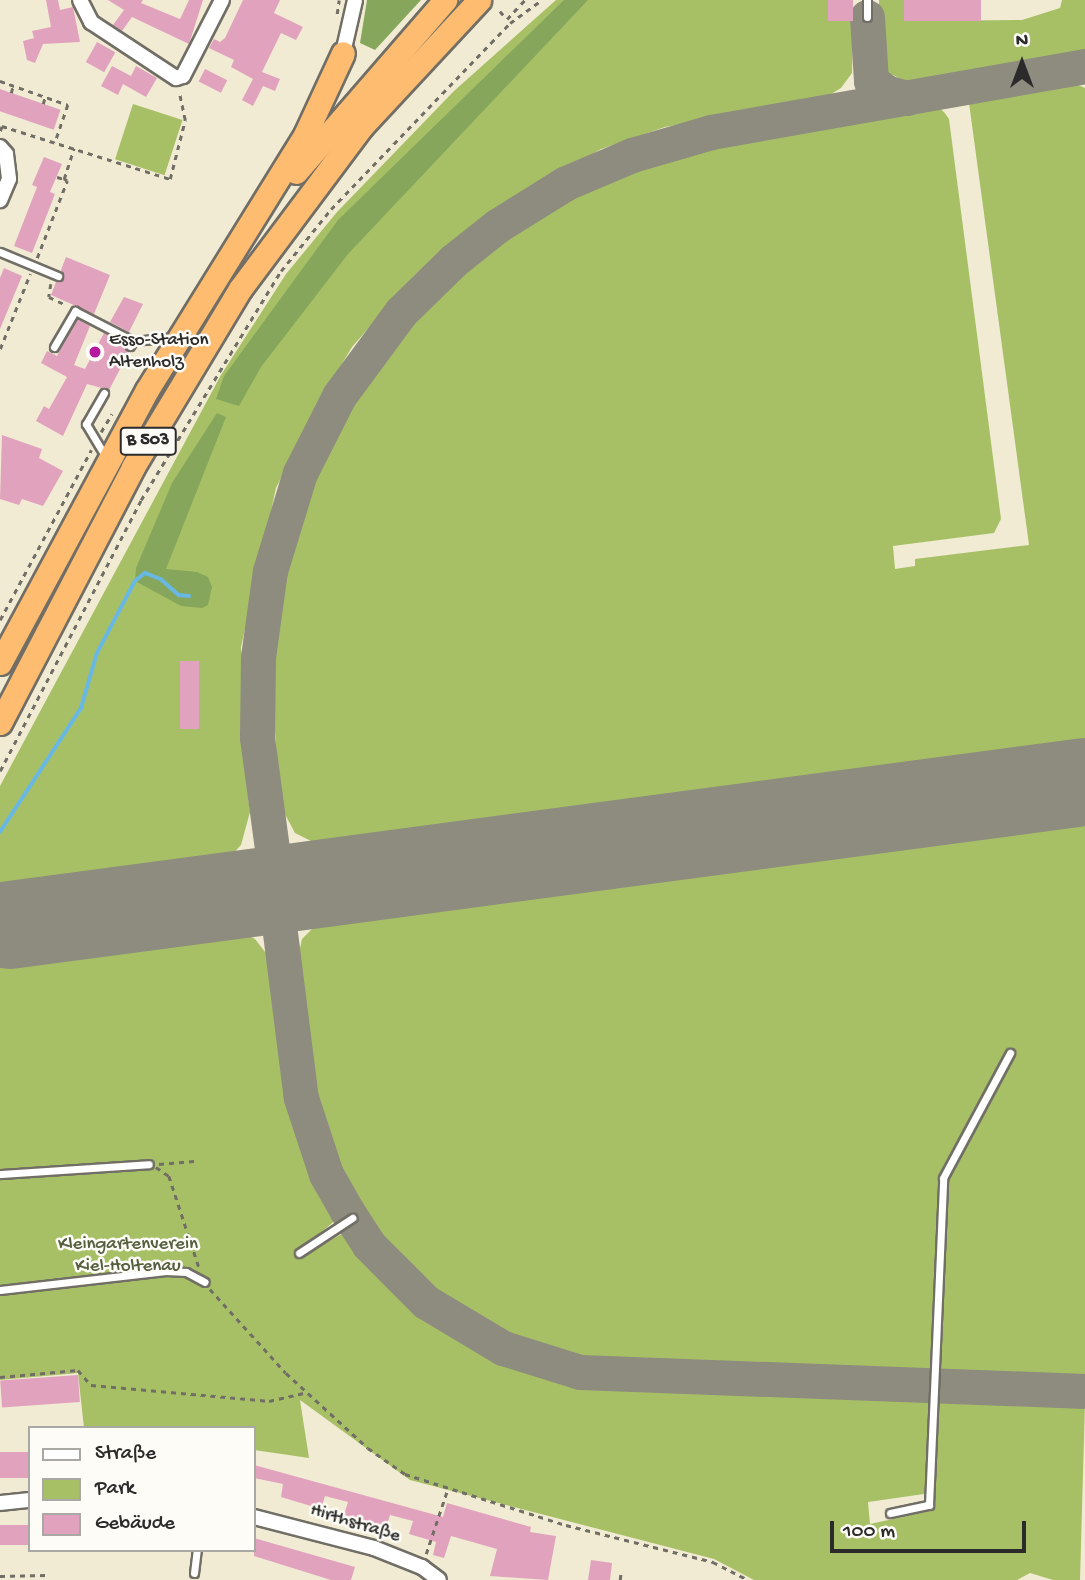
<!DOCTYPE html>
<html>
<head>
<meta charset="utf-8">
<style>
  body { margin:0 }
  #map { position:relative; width:1085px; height:1580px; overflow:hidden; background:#f2ebd3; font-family:"Gochi Hand",sans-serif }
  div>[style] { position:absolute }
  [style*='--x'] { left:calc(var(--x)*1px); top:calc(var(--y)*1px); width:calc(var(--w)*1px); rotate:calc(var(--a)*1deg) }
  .green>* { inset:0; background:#a7c066; transform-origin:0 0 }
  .forest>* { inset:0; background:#85a65b }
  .stream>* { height:3.5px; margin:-1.75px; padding:0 1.75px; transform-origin:1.75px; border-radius:1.75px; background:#68b8e3 }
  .taxiway>* { height:35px; margin:-17.5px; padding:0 17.5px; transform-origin:17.5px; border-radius:17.5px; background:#8e8b7f }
  .runway>* { height:88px; margin:-44px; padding:0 44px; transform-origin:44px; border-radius:44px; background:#8e8b7f }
  .building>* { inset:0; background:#e1a2be; transform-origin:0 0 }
  .path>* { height:2.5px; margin-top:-1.25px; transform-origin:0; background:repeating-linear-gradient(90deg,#716e66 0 5px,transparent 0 10px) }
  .roads { filter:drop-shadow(2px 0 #716e66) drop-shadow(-2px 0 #716e66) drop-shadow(0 2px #716e66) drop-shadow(0 -2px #716e66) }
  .service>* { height:7px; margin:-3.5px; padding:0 3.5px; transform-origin:3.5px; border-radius:3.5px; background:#fff }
  .minor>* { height:14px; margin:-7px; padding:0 7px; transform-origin:7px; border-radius:7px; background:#fff }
  .trunk>* { height:23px; margin:-11.5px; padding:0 11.5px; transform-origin:11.5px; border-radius:11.5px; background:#fdbc70 }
  .dots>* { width:19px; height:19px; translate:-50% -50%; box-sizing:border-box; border:4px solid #fdfcf7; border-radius:50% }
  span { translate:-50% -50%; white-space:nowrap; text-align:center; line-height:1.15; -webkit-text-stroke:5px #fdfcf7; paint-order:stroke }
  .shield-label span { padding:2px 5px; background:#fdfcf7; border:2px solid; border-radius:5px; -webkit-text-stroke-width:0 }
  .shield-label { font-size:18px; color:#2b2b2b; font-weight:700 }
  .poi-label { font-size:19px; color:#2b2b2b }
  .left { translate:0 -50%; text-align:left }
  .park-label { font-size:19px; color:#565f40 }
  .street-label { font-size:19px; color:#2b2b2b }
  .legend { position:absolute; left:28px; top:1426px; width:228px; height:126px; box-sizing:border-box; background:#fdfcf7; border:2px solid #a9a8a5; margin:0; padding:9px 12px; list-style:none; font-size:21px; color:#2b2b2b }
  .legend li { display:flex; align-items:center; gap:14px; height:35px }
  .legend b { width:35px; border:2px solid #a9a8a5 }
  .north { position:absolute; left:987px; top:28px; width:70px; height:70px; -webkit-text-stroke:5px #fdfcf7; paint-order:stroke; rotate:0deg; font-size:19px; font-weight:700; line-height:28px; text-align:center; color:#2b2b2b }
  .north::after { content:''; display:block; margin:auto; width:24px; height:32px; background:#2b2b2b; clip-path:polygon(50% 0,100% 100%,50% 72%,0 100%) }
  .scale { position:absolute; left:830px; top:1521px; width:196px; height:32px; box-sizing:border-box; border:4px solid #2b2b2b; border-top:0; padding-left:9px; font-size:21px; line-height:24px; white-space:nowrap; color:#2b2b2b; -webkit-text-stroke:5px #fdfcf7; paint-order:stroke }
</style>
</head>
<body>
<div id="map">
  <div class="green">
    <div style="clip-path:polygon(556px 0,828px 0,828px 21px,853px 21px,852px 73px,841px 88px,828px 96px,665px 127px,601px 149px,477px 221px,415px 275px,352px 347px,315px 409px,276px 488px,241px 647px,243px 755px,250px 812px,241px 845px,228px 859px,0 889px,0 786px,221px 375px,286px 274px,337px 212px,454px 91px)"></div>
    <div style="clip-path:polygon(879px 0,904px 0,905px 21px,1022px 20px,1060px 8px,1062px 0,1085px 0,1085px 52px,906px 81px,888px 73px,879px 58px)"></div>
    <div style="clip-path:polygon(1076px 84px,1085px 88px,1085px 746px,325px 848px,295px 833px,279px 803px,272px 677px,279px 601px,319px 469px,366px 382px,401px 333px,449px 286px,515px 232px,595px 186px,673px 158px,742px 142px,938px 107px,944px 112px,949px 119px,1001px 519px,994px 533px,893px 546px,895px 569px,915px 566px,915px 559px,1029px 545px,969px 103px)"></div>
    <div style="left:133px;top:104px;width:52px;height:58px;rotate:18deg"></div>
    <div style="clip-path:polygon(1085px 819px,1085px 1377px,606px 1363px,567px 1355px,480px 1322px,436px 1294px,398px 1259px,368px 1220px,336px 1167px,315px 1101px,296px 967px,302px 939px,322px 919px)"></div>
    <div style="clip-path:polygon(238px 930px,255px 939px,272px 961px,292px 1108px,312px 1171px,337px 1219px,296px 1253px,300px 1258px,345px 1232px,407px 1302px,461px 1339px,532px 1371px,591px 1385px,926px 1399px,931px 1405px,927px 1490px,924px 1494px,868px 1502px,870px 1524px,930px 1511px,936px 1405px,941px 1400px,1085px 1404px,1080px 1580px,1053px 1580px,1030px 1573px,1017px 1580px,754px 1580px,714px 1559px,410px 1480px,300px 1400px,309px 1458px,254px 1450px,254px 1428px,84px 1428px,78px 1373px,0 1380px,0 961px)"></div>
  </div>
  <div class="forest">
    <div style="clip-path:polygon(367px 0,421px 0,375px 50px,360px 43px)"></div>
    <div style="clip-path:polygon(564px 0,588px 0,348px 254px,261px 367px,239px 406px,216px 399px,224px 376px,338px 220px)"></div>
    <div style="clip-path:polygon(217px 413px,226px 417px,166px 569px,197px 572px,208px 577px,212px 587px,208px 605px,202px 608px,181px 606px,135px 581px,136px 568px,172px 483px)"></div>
  </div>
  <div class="stream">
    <div style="--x:0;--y:832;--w:148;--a:-56.8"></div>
    <div style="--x:81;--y:708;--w:57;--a:-73.8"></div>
    <div style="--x:97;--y:653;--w:81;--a:-62.2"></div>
    <div style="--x:135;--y:581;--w:13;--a:-39"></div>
    <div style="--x:145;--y:573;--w:17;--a:21"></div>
    <div style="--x:161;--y:579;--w:24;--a:42"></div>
    <div style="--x:179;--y:595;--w:10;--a:6"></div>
  </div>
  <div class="taxiway">
    <div style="--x:867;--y:17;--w:64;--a:86.4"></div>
    <div style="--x:871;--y:81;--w:19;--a:36"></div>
    <div style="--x:886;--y:92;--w:22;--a:16"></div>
    <div style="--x:370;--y:877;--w:72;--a:-176.8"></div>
    <div style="--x:298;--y:873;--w:30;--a:-146"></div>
    <div style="--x:273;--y:856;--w:120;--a:-97.7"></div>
    <div style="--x:257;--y:737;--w:80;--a:-89.3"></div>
    <div style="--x:258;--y:657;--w:87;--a:-82.1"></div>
    <div style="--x:270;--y:571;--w:102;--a:-73"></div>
    <div style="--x:300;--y:473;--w:86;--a:-63.1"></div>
    <div style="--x:339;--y:396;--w:104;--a:-53.6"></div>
    <div style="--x:401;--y:312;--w:73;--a:-44.4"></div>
    <div style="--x:453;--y:261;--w:56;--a:-38.5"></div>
    <div style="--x:497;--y:226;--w:81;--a:-31.9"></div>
    <div style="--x:566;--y:183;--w:72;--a:-23"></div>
    <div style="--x:632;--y:155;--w:82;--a:-16.2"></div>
    <div style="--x:711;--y:132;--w:380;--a:-10"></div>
    <div style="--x:343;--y:883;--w:57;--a:159.3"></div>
    <div style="--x:290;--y:903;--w:25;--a:117"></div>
    <div style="--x:279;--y:925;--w:174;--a:82.8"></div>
    <div style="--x:301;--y:1098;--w:80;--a:71.8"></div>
    <div style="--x:326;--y:1174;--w:43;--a:60.4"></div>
    <div style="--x:347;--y:1211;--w:40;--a:57.1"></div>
    <div style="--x:369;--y:1245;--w:81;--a:45"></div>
    <div style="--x:426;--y:1302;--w:90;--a:30.9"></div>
    <div style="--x:503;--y:1348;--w:81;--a:17.3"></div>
    <div style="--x:580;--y:1372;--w:505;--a:2.15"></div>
  </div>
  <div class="runway">
    <div style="--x:10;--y:925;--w:1084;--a:-7.58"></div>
  </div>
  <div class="building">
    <div style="clip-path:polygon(46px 0,58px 0,60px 10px,73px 7px,80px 42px,43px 44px,35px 63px,27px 60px,23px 41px,34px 38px,32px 31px,51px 27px)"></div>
    <div style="clip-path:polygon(108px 0,143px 0,141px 3px,180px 19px,189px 0,203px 0,189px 44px,132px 17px,122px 31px,113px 25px,124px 10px)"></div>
    <div style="clip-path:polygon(243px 0,280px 0,274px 13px,303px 27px,296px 40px,281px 33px,262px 72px,280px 79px,275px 91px,263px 86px,253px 106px,242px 100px,253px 79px,231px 67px,234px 60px,209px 48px,214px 39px,220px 42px,225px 38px)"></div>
    <div style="left:828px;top:0;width:25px;height:21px"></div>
    <div style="left:904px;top:0;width:77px;height:21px"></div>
    <div style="left:97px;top:42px;width:21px;height:23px;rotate:29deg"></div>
    <div style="clip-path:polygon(112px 66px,131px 76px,136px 66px,157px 78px,146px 97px,123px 84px,118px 95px,101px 86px)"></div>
    <div style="left:205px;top:69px;width:25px;height:14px;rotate:27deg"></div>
    <div style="left:0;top:89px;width:64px;height:21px;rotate:19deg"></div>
    <div style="clip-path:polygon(44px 157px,62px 164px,50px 192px,55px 194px,32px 253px,14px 246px,37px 187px,32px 185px)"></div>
    <div style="clip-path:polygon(66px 257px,110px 275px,94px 314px,51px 295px,56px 282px,64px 278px,61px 270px)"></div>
    <div style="clip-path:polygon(4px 268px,22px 276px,0 329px,0 278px)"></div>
    <div style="clip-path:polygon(124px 297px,143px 304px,129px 332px,110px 322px)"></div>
    <div style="clip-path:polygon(77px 319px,90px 326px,74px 365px,85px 369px,104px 333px,124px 343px,129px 352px,109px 390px,87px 384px,63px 436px,36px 421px,44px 406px,49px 409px,67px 377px,41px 363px,47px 351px,57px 356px)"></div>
    <div style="clip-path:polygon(2px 435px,42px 449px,39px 458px,63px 471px,43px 506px,22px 499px,19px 505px,0 499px)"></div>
    <div style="left:180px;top:661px;width:19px;height:68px"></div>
    <div style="left:78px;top:1375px;width:27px;height:78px;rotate:86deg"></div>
    <div style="left:30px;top:1452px;width:26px;height:30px;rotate:90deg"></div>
    <div style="clip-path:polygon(254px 1465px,443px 1517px,447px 1503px,531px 1527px,530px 1532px,556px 1536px,548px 1580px,490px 1576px,497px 1549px,451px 1536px,444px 1558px,433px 1555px,436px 1542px,409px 1534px,413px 1521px,390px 1515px,386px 1528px,344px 1515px,348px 1502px,325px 1496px,321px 1509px,281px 1497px,283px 1484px,254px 1478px)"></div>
    <div style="left:0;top:1525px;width:30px;height:20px"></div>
    <div style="clip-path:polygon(254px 1538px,355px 1567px,351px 1580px,331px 1580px,254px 1556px)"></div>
    <div style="clip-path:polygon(591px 1560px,612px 1563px,610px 1580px,588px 1580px)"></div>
  </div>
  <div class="path">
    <div style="--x:500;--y:11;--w:9;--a:49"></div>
    <div style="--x:337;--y:14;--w:14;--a:-82"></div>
    <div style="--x:507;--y:19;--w:26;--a:-47"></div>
    <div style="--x:0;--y:81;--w:72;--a:19.4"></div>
    <div style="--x:68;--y:105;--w:40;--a:108.9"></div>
    <div style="--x:11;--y:93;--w:7;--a:-74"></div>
    <div style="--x:43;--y:104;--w:7;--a:-74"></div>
    <div style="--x:0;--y:131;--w:5;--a:-68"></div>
    <div style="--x:2;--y:126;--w:176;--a:17.5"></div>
    <div style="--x:170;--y:179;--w:61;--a:-75.7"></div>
    <div style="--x:185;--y:120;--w:29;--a:-102"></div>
    <div style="--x:57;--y:177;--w:7;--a:16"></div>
    <div style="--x:37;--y:258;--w:83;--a:-68.7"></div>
    <div style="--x:67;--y:181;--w:4;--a:-146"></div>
    <div style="--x:64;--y:179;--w:32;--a:-72"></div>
    <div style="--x:51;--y:284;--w:13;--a:99"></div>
    <div style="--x:49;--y:297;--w:19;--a:25"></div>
    <div style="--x:0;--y:349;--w:81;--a:-68.2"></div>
    <div style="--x:101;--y:432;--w:21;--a:-59"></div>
    <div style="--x:0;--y:620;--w:193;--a:-61.8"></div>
    <div style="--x:0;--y:771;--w:305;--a:-62.5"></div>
    <div style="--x:141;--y:500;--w:268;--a:-58.6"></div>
    <div style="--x:281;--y:271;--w:80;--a:-51.1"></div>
    <div style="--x:331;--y:209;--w:258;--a:-46.1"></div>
    <div style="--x:510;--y:23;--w:39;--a:-36"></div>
    <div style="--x:159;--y:1164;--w:38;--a:-5"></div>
    <div style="--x:156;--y:1167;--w:16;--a:35"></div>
    <div style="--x:169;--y:1176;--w:96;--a:71.8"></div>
    <div style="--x:210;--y:1289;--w:113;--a:47.9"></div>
    <div style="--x:286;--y:1373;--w:111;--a:42.4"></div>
    <div style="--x:368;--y:1448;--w:45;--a:35.1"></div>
    <div style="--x:405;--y:1474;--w:169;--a:17.6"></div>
    <div style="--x:566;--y:1525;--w:152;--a:14.1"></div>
    <div style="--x:713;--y:1562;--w:39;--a:27"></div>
    <div style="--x:0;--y:1377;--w:78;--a:-5.1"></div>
    <div style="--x:78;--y:1370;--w:20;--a:49"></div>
    <div style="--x:91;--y:1385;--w:179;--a:5.1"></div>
    <div style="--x:269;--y:1401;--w:40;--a:-13"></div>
    <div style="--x:426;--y:1554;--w:66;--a:-71.6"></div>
    <div style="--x:0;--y:1576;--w:46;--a:-1.2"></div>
    <div style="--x:620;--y:1580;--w:10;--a:-84"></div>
  </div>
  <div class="roads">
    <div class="service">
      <div style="--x:867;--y:0;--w:17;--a:90"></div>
      <div style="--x:0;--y:252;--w:63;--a:22.5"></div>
      <div style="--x:130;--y:346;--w:6;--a:-59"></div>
      <div style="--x:133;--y:341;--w:42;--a:-5.4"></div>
      <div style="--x:54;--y:347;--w:42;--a:-59.7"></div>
      <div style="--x:75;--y:311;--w:65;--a:27.3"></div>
      <div style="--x:104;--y:393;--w:36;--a:120"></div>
      <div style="--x:86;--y:424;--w:37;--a:59"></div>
      <div style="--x:0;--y:1174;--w:149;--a:-3.8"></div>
      <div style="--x:299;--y:1253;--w:64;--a:-33.4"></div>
      <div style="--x:0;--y:1290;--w:167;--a:-6.5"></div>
      <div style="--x:166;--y:1271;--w:20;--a:3"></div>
      <div style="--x:186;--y:1272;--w:21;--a:28"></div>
      <div style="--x:890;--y:1513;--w:40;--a:-12"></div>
      <div style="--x:929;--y:1505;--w:327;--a:-87.5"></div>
      <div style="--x:943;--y:1178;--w:142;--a:-61.8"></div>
      <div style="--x:194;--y:1573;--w:23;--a:-83"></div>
    </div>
    <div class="minor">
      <div style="--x:80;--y:0;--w:25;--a:63"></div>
      <div style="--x:91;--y:22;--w:102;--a:33.4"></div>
      <div style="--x:176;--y:78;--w:7;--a:-16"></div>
      <div style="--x:183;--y:76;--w:85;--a:-62.8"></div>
      <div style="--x:343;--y:53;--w:54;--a:-77.2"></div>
      <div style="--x:0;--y:147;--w:9;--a:49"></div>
      <div style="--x:6;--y:154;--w:25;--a:83"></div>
      <div style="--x:9;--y:179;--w:23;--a:113"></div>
      <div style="--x:0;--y:1503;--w:30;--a:-6"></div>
      <div style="--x:254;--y:1517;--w:124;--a:14.5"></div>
      <div style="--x:374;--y:1548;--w:52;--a:21.6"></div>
      <div style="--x:422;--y:1567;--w:21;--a:37"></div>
    </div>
    <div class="trunk">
      <div style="--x:296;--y:172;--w:228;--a:-49.1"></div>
      <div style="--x:0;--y:663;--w:310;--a:-61.7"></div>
      <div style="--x:147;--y:390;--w:300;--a:-58.2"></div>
      <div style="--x:305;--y:135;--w:90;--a:-65.1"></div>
      <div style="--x:0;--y:723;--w:288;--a:-62.5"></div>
      <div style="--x:133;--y:467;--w:208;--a:-59"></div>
      <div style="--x:240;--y:289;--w:204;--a:-53.2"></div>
      <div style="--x:362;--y:126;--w:172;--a:-47.1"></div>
    </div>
  </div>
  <div class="dots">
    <div style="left:95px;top:352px;background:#b5179e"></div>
  </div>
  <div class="shield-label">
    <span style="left:148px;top:441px">B 503</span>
  </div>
  <div class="poi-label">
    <span class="left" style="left:109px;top:352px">Esso-Station<br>Altenholz</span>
  </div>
  <div class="park-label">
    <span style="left:128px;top:1256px">Kleingartenverein<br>Kiel-Holtenau</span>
  </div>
  <div class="street-label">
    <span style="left:355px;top:1524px;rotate:17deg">Hirthstraße</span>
  </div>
  <ul class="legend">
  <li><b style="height:9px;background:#fff"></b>Straße</li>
  <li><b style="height:19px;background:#a7c066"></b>Park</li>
  <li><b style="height:19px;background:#e1a2be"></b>Gebäude</li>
  </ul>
  <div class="north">N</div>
  <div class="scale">100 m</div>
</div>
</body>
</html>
